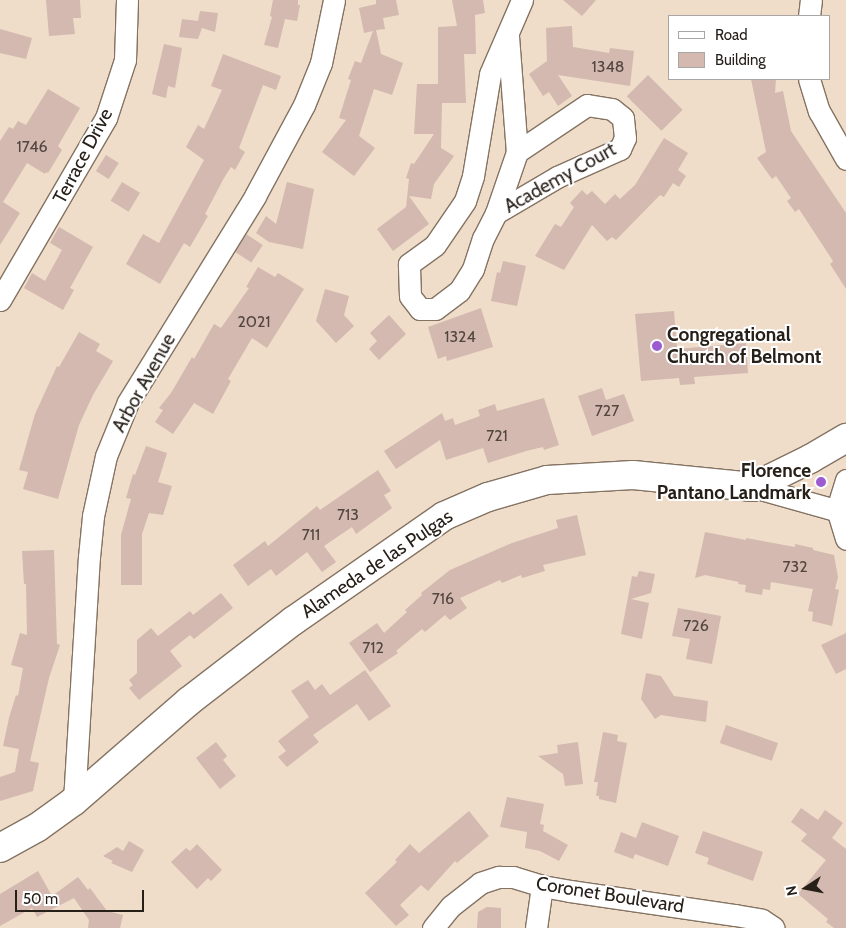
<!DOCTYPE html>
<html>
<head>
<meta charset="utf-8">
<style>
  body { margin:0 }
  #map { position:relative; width:846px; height:928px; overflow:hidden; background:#efdcc9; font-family:Cabin,sans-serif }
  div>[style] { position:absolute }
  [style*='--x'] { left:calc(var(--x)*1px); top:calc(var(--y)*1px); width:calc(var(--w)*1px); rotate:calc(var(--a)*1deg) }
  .building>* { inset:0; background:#d3b9af; transform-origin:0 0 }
  .roads { filter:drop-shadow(1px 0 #847362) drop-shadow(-1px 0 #847362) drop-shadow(0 1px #847362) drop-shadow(0 -1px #847362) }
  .minor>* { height:21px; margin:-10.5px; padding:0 10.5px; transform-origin:10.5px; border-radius:10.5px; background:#fff }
  .major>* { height:28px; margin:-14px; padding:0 14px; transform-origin:14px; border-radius:14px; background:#fff }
  .dots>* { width:14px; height:14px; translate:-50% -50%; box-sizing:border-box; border:2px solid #fff; border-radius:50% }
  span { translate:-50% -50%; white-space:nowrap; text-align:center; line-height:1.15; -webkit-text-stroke:4px #fff; paint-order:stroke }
  .number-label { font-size:16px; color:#52463e }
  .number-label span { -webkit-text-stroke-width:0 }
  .street-label { font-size:19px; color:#272019 }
  .poi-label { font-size:19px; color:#272019; font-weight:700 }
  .left { translate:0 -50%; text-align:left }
  .right { translate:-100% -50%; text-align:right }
  .legend { position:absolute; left:668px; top:15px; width:162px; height:65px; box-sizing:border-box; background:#fff; border:1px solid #a9a6a3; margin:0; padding:6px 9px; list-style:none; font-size:15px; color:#272019 }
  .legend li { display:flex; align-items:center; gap:10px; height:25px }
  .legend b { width:25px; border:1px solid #a9a6a3 }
  .north { position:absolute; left:781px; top:863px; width:50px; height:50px; -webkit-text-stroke:4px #fff; paint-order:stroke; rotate:259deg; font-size:14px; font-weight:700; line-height:20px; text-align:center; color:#272019 }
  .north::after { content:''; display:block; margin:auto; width:18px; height:22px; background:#272019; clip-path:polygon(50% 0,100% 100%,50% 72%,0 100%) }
  .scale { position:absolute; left:15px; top:890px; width:129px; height:22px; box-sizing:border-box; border:2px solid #272019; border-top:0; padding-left:6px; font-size:15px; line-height:18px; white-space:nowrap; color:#272019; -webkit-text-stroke:4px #fff; paint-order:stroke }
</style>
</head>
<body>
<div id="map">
  <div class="building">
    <div style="clip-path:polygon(46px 0,80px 0,81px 18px,73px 18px,75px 34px,49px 36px)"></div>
    <div style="clip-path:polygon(273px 0,298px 0,298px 5px,300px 5px,297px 21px,285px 19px,278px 48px,264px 45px,272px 17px,270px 16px)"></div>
    <div style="clip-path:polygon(376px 0,396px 0,399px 15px,383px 18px,385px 29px,376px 30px,381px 54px,403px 63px,392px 95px,374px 89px,359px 136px,375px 148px,354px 176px,322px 152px,346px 120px,339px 118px,351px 80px,348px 79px,355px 61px,361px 63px,373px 31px,364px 33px,359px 8px,376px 4px)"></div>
    <div style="clip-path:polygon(452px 0,483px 0,485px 13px,475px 15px,476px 54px,464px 54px,466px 103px,442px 103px,441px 148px,454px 156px,434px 184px,431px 199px,409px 196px,429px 224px,393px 251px,377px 229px,406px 207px,409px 179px,406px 178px,411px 163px,414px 164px,434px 134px,414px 134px,417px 84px,438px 84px,438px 27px,457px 26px)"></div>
    <div style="clip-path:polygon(563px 0,596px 0,582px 16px)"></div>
    <div style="clip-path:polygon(200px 11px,218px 13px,215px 32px,202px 28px,198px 39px,179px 37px,182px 19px,198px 21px)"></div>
    <div style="clip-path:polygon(572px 26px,573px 47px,609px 53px,610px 48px,634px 51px,630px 86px,558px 75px,572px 96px,558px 106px,549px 92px,543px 96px,529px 74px,547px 61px,546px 28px)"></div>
    <div style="clip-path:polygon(0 29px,32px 38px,26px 59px,0 53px)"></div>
    <div style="clip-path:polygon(164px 44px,182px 48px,175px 88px,168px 86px,166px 98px,152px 94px)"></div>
    <div style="clip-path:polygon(223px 54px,281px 76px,276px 90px,263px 85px,239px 148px,245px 152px,235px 170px,231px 167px,224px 178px,205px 214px,208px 216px,190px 247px,184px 243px,160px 284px,126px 264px,143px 234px,159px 243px,204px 160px,186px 147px,198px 125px,204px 129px,222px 90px,211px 86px)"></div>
    <div style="left:648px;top:75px;width:49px;height:30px;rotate:45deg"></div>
    <div style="clip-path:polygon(751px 79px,776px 79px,775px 93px,783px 91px,791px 131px,846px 213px,846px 289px,830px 264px,833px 261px,799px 209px,795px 212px,787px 201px,791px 198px,776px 176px,772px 179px,757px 158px,766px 152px)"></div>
    <div style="clip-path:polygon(48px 89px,80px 108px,58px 146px,62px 150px,48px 173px,46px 172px,45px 174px,27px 163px,3px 202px,20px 213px,0 245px,0 141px,9px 127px,13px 129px,18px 121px,26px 125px)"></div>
    <div style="clip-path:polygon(664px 138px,688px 153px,678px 170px,686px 176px,679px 187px,673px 183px,664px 197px,660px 195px,616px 240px,612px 237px,607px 241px,592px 225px,564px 270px,535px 256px,555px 224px,561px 227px,574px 207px,570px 203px,582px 190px,587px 195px,592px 191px,605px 204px,615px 194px,620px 199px,635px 185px)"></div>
    <div style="left:106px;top:155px;width:15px;height:19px;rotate:32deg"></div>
    <div style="left:122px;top:182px;width:21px;height:22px;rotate:31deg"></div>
    <div style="clip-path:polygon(287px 182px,314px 189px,303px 249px,269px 242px,256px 233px,266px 216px,276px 224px)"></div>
    <div style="clip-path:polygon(59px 227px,93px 247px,70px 288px,74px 290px,63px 310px,24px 288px,32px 273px,45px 281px,62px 250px,50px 243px)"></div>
    <div style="left:246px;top:234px;width:20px;height:21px;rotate:33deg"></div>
    <div style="clip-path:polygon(503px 261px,526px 266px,517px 306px,491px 301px,497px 272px,500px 273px)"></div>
    <div style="clip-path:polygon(258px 267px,275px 277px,278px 273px,304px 289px,267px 348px,252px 338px,228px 379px,231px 381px,213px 414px,194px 403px,173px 434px,155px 422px,163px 410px,159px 408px,171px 393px,192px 357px,194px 359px,214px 324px,221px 328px,249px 288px,246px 287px)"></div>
    <div style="clip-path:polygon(325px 289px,349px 296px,344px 315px,354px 326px,336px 343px,316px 321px)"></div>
    <div style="clip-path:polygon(481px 308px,493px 347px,447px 361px,446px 356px,438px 359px,428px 327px)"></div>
    <div style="clip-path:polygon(674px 311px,677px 349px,746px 343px,748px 373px,694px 377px,695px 384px,680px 385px,679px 378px,641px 381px,635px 314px)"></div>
    <div style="clip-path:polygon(389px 315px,406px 334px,379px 360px,369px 349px,377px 341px,370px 333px)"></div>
    <div style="clip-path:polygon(79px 332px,100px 344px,96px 351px,113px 361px,93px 395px,79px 425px,58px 499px,23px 489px,28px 472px,19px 470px,35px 414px,57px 366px,59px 367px)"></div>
    <div style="clip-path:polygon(602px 388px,606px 400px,624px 394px,634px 421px,592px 436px,578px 396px)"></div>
    <div style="clip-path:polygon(544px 398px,559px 445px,544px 450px,543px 447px,526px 451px,488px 463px,483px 448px,446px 460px,440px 440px,396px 469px,384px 451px,442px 413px,445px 421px,453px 418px,455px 425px,480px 416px,478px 410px,495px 404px,497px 411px)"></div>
    <div style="clip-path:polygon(146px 446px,167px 453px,158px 482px,172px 486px,163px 515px,149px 513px,142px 534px,142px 585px,121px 585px,121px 535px,131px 499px,126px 498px,133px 474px,135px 475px)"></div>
    <div style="clip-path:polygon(378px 470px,391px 491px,384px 495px,392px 508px,356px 534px,352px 527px,324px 546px,336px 562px,322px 572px,307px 552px,276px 576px,271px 569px,248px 586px,233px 565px,265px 541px,268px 546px,317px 506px,320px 510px)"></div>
    <div style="clip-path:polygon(577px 515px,586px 555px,543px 565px,545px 571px,522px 578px,521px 575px,502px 583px,500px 580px,460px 598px,467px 608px,450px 620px,445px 615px,425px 632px,422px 629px,396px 651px,398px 653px,370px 672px,349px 643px,377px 623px,384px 633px,407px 612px,405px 610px,422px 595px,421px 593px,450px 570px,512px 543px,558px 528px,556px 520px)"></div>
    <div style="clip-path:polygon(705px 532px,746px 540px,746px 538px,795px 547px,795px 544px,813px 548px,813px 550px,834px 555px,838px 577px,835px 589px,839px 590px,832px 626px,812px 621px,813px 612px,808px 611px,813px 589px,771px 582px,770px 590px,763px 589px,762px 595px,745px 592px,746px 585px,738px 584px,739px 582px,705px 575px,695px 578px)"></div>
    <div style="clip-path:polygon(54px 550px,57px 644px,60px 645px,49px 678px,30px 761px,39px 763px,33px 791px,0 801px,0 777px,15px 772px,19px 749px,3px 746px,9px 718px,16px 695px,18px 696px,23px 668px,11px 665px,20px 633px,27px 635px,26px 584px,24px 584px,22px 551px)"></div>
    <div style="clip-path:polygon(639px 571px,655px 574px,651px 593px,631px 599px,649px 603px,642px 639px,621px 634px,632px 576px,637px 577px)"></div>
    <div style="clip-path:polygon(221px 593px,233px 608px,194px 639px,190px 635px,170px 651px,182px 666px,139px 700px,129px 688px,133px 685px,129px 680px,137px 673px,137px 640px,151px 628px,158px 636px,190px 611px,193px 615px)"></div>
    <div style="clip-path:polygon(678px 608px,721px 616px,712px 664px,686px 659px,690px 639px,672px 636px)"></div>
    <div style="clip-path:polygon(846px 633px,846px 669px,836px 674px,821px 645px)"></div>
    <div style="clip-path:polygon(365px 670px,391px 706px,369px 721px,357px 704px,313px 735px,319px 742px,287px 767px,278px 757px,286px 751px,278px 741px,309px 717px,291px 691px,308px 680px,315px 690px,322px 684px,330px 695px)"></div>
    <div style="clip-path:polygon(646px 673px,661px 676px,674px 696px,708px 701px,706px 722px,661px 715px,655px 719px,641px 699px)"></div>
    <div style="left:726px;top:725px;width:55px;height:19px;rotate:19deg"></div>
    <div style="clip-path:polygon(603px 732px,618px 735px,617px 741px,627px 743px,616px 803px,599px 799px,599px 796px,596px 796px,598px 782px,594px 782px)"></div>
    <div style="clip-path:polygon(216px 742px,227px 756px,223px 760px,236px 776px,220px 789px,196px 758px)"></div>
    <div style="clip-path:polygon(578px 742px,583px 784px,565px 786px,563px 774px,538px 756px,558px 753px,557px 745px)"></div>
    <div style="clip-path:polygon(507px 797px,544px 804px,540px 824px,544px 825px,543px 831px,568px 845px,559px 861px,540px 851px,525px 848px,527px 832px,500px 827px)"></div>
    <div style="clip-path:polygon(801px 808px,818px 820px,825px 810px,843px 823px,832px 838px,846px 849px,846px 928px,834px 928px,826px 922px,828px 919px,798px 894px,826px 860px,801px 841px,807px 834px,791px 822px)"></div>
    <div style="clip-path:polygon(469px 811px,489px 836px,457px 863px,455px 861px,428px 891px,421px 885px,400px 905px,409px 915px,396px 926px,365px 893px,397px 862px,395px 860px,410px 844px,419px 853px)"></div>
    <div style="clip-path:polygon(642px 822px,679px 836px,668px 866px,635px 854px,633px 859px,614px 852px,621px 832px,636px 838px)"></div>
    <div style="clip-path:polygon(703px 831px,763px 852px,753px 881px,707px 864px,709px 858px,695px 853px)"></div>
    <div style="clip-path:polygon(129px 841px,144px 850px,132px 872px,111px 863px,113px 861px,103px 856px,117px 847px,123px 851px)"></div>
    <div style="clip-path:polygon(197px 844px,222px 870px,211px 881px,208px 878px,197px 889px,171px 862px,186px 848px,190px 851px)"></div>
    <div style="clip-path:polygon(38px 871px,52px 896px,78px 877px,88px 890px,90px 888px,107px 911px,123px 915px,120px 928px,88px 928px,89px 920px,74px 898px,37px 917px,32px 908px,0 926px,0 894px)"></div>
    <div style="clip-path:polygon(487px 907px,501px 908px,501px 928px,477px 928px,478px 912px)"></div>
  </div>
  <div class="roads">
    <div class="minor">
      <div style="--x:809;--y:16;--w:16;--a:-83"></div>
      <div style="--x:508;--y:36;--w:116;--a:85.6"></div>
      <div style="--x:517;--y:152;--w:65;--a:109"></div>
      <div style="--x:496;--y:213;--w:28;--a:117"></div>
      <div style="--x:483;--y:238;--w:33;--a:108"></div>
      <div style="--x:473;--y:269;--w:26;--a:122"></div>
      <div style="--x:459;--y:291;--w:30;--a:143"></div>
      <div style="--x:435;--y:309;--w:15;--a:180"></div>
      <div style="--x:420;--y:309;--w:16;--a:-128"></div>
      <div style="--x:410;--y:296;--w:32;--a:-92"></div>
      <div style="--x:409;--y:264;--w:32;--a:-36"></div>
      <div style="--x:435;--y:245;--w:53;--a:-55.7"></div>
      <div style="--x:465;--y:201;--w:26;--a:-72"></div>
      <div style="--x:473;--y:176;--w:103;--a:-80.5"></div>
      <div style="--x:490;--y:74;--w:81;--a:-66.6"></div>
      <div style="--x:809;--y:79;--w:34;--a:73"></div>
      <div style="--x:819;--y:111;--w:55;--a:60.6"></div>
      <div style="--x:496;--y:213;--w:71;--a:-30.5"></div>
      <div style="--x:557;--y:177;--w:69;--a:-24"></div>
      <div style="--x:620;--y:149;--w:12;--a:-66"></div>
      <div style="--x:625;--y:138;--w:20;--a:-96"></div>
      <div style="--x:623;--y:118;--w:14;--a:-141"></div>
      <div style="--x:612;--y:109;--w:25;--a:-171"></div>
      <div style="--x:587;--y:105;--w:84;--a:146.1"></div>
      <div style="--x:0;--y:300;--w:211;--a:-59.8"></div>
      <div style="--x:106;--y:118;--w:61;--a:-71.9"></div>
      <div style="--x:125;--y:60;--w:60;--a:-88.1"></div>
      <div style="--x:846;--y:480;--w:30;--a:107"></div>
      <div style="--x:837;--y:509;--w:31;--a:73"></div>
      <div style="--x:753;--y:487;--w:97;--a:15.6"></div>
      <div style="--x:74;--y:801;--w:244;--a:-86.5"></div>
      <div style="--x:89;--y:557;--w:41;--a:-84.4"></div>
      <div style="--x:93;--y:516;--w:61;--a:-77.8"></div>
      <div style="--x:106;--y:456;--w:58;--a:-67.8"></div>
      <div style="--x:128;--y:402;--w:242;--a:-58.3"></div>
      <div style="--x:255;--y:196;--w:103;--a:-61.7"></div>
      <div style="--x:304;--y:105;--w:45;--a:-68"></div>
      <div style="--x:321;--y:63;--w:64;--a:-78.3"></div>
      <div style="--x:433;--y:928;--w:28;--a:-51"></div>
      <div style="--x:451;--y:906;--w:37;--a:-38"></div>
      <div style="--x:480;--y:883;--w:20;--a:-18"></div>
      <div style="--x:499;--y:877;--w:14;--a:0"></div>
      <div style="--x:513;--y:877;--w:30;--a:17"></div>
      <div style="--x:542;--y:886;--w:28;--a:10"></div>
      <div style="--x:570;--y:891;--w:167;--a:8.3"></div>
      <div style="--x:735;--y:915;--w:27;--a:10"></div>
      <div style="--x:762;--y:920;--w:14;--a:34"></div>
      <div style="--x:536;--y:928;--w:42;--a:-81.9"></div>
    </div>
    <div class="major">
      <div style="--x:0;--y:848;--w:43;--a:-28.9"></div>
      <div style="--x:38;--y:827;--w:44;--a:-35.8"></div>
      <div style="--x:74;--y:801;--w:152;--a:-41"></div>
      <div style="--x:189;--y:701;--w:131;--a:-37.6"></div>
      <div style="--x:293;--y:621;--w:184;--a:-34.8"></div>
      <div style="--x:444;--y:516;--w:48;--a:-23.4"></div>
      <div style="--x:488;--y:497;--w:61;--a:-16.1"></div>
      <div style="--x:547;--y:480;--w:86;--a:-3.3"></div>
      <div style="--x:633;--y:475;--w:121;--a:5.7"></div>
      <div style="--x:753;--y:487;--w:64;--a:-26.2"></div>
      <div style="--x:810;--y:459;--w:42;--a:-30.3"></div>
    </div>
  </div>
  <div class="dots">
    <div style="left:657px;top:346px;background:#9d5bd1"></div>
    <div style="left:821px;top:482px;background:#9d5bd1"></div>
  </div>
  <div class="number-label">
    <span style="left:608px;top:67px">1348</span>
    <span style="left:32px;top:147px">1746</span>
    <span style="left:254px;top:322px">2021</span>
    <span style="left:460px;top:337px">1324</span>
    <span style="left:607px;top:411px">727</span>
    <span style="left:497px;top:436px">721</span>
    <span style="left:348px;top:515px">713</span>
    <span style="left:311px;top:535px">711</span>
    <span style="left:795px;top:567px">732</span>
    <span style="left:443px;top:599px">716</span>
    <span style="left:696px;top:626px">726</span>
    <span style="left:373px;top:648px">712</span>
  </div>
  <div class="street-label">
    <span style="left:83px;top:156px;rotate:-62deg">Terrace Drive</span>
    <span style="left:560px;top:178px;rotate:-29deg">Academy Court</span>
    <span style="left:144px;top:383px;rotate:-61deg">Arbor Avenue</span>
    <span style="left:377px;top:564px;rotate:-34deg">Alameda de las Pulgas</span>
    <span style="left:610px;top:895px;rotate:9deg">Coronet Boulevard</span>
  </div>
  <div class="poi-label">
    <span class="left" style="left:667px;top:346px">Congregational<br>Church of Belmont</span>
    <span class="right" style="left:811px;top:482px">Florence<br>Pantano Landmark</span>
  </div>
  <ul class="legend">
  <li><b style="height:6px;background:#fff"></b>Road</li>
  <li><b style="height:14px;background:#d3b9af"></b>Building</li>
  </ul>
  <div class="north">N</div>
  <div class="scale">50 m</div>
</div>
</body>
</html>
